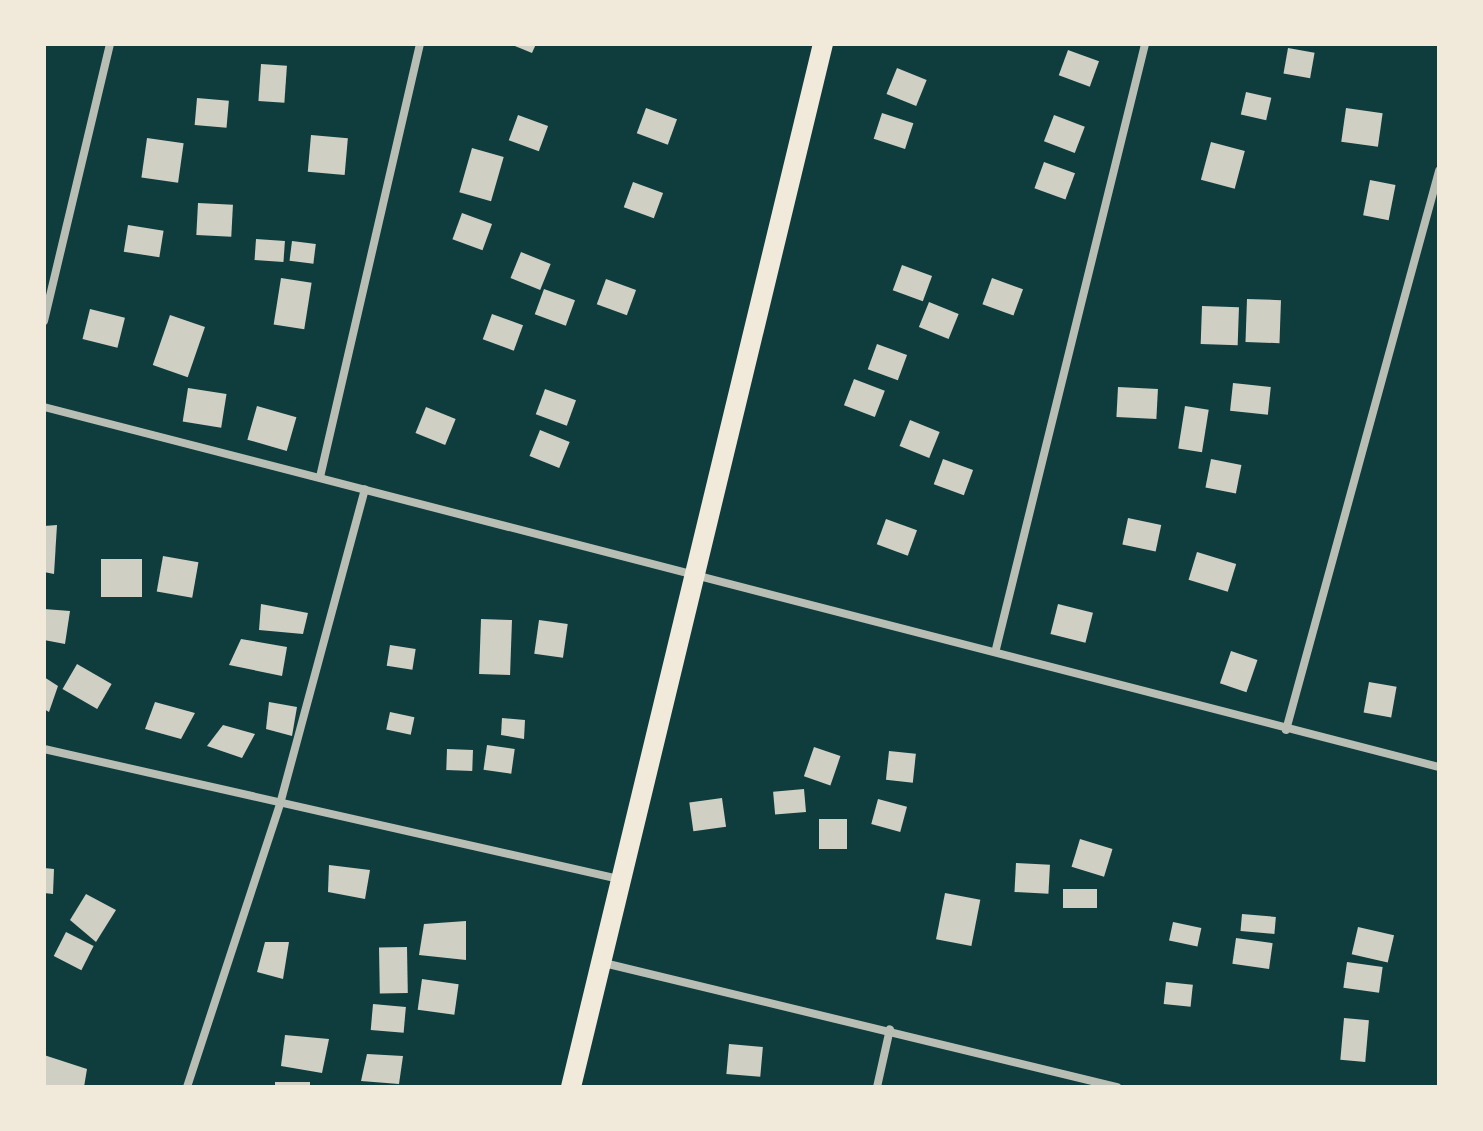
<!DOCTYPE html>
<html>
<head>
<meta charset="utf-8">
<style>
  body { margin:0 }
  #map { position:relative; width:1483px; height:1131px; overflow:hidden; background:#0f3d3e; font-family:Signika,sans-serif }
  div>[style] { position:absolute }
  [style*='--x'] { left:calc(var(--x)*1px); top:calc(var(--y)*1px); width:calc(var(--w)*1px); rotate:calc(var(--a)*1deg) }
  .building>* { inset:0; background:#cfcfc3; transform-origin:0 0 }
  .minor>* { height:8px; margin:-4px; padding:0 4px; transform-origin:4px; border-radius:4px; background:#b8beb3 }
  .primary>* { height:20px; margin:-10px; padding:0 10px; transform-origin:10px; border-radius:10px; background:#f1e9da }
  span { translate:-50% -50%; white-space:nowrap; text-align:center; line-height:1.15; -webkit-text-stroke:6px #f1e9da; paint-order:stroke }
  .frame { position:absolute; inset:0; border:46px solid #f1e9da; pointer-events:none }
</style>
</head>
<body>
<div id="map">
  <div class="building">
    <div style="clip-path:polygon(510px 44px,536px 44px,532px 53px)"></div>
    <div style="left:1288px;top:48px;width:27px;height:26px;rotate:10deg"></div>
    <div style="left:1068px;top:50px;width:33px;height:27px;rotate:20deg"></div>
    <div style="left:261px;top:64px;width:26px;height:37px;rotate:4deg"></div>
    <div style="left:897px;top:68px;width:32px;height:28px;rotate:22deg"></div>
    <div style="left:1246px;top:92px;width:26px;height:23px;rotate:13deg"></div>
    <div style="left:197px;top:98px;width:32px;height:27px;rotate:5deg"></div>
    <div style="left:646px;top:108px;width:33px;height:27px;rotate:20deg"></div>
    <div style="left:1346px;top:108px;width:37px;height:34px;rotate:8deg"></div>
    <div style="left:882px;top:113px;width:33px;height:27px;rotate:18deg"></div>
    <div style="left:518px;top:115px;width:32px;height:27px;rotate:20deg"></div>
    <div style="left:1054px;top:115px;width:33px;height:28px;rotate:21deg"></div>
    <div style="left:311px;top:135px;width:37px;height:37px;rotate:5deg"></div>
    <div style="left:147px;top:138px;width:37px;height:40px;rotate:8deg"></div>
    <div style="left:1211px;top:142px;width:35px;height:39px;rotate:15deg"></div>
    <div style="left:472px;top:148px;width:33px;height:46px;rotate:16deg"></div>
    <div style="left:1044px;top:162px;width:33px;height:28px;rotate:20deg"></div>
    <div style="left:1370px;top:180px;width:26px;height:36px;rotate:11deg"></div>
    <div style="left:633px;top:182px;width:32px;height:27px;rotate:20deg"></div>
    <div style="left:198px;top:203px;width:35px;height:32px;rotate:3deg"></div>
    <div style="left:462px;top:213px;width:32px;height:28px;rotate:20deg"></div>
    <div style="left:128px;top:225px;width:36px;height:27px;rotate:9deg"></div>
    <div style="left:256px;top:239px;width:29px;height:21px;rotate:4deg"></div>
    <div style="left:292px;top:241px;width:24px;height:20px;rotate:7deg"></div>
    <div style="left:521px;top:252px;width:32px;height:28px;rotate:22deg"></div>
    <div style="left:902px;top:265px;width:32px;height:27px;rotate:20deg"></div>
    <div style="left:281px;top:278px;width:31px;height:47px;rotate:9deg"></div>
    <div style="left:992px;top:278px;width:33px;height:28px;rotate:20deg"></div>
    <div style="left:606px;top:279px;width:32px;height:27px;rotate:20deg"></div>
    <div style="left:544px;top:289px;width:33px;height:27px;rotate:20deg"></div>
    <div style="left:1247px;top:299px;width:34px;height:43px;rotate:2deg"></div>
    <div style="left:929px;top:302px;width:32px;height:27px;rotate:22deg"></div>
    <div style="left:1202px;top:306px;width:37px;height:38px;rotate:2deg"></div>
    <div style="left:90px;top:309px;width:36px;height:31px;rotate:14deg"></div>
    <div style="left:492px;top:314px;width:33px;height:27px;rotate:20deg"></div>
    <div style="left:170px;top:315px;width:37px;height:53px;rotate:19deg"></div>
    <div style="left:877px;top:344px;width:32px;height:27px;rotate:20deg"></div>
    <div style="left:854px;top:379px;width:33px;height:28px;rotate:21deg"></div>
    <div style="left:1233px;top:383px;width:38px;height:28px;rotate:6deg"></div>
    <div style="left:1118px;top:387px;width:40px;height:30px;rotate:3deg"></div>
    <div style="left:188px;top:388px;width:39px;height:34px;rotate:9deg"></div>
    <div style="left:545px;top:389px;width:33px;height:27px;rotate:20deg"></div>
    <div style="left:257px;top:406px;width:41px;height:35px;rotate:16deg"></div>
    <div style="left:1185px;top:406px;width:24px;height:43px;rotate:9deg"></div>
    <div style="left:426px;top:407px;width:32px;height:28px;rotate:22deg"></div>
    <div style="left:910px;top:420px;width:32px;height:28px;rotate:22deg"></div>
    <div style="left:540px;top:430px;width:32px;height:28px;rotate:22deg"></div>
    <div style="left:943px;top:459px;width:32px;height:27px;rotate:20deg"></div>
    <div style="left:1211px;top:459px;width:31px;height:29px;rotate:11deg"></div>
    <div style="left:1128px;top:518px;width:34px;height:27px;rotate:12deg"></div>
    <div style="left:886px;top:519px;width:33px;height:27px;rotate:20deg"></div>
    <div style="clip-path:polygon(57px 525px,54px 574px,44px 572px,44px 526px)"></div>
    <div style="left:1197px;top:552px;width:41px;height:29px;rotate:17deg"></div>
    <div style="left:163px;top:556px;width:36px;height:36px;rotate:10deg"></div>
    <div style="left:142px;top:559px;width:38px;height:41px;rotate:90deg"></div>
    <div style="clip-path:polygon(261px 604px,308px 613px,303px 634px,259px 630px)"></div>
    <div style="left:1058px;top:604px;width:36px;height:31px;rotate:14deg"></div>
    <div style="clip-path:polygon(44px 609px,70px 611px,65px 644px,44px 640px)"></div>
    <div style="left:481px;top:619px;width:31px;height:55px;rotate:2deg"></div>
    <div style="left:539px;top:620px;width:29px;height:34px;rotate:8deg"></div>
    <div style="clip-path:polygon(241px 639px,287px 647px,282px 676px,229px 665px)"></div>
    <div style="left:390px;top:645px;width:26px;height:21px;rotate:9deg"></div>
    <div style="left:1231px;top:651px;width:28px;height:34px;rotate:19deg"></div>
    <div style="left:77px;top:664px;width:40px;height:29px;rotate:30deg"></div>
    <div style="clip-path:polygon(44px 677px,58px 686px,49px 712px,44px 709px)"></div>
    <div style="left:1369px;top:682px;width:28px;height:31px;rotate:10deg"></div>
    <div style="clip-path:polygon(155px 702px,195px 713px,181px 739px,145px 729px)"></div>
    <div style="clip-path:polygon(269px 702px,297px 707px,292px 736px,266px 729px)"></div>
    <div style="left:390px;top:712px;width:25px;height:18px;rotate:12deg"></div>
    <div style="clip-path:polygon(502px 718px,525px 720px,524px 739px,501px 735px)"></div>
    <div style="clip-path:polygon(223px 725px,255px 734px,242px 758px,207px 746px)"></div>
    <div style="left:487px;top:745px;width:28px;height:25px;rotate:8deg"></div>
    <div style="left:814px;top:747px;width:28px;height:31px;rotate:19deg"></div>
    <div style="left:447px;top:749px;width:26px;height:21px;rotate:2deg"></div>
    <div style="left:889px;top:751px;width:27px;height:29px;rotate:6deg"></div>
    <div style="left:804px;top:789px;width:23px;height:31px;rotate:85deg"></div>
    <div style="left:722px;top:798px;width:29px;height:33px;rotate:82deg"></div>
    <div style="left:878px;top:799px;width:30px;height:26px;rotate:15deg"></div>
    <div style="left:847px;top:819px;width:30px;height:28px;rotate:90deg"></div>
    <div style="left:1080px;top:839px;width:34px;height:29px;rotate:17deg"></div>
    <div style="left:1016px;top:863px;width:34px;height:29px;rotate:3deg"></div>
    <div style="clip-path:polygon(329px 865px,370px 870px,365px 899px,328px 892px)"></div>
    <div style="clip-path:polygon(44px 868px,54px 869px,53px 894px,44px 893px)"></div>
    <div style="left:1063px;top:889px;width:34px;height:19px"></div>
    <div style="left:945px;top:893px;width:36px;height:47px;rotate:11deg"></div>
    <div style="clip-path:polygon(86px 894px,116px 910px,96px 942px,70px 920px)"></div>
    <div style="left:1242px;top:914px;width:34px;height:17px;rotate:5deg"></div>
    <div style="clip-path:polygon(466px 921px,466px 960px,419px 955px,424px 924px)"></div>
    <div style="left:1173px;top:922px;width:29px;height:19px;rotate:12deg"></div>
    <div style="left:1358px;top:927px;width:37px;height:28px;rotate:13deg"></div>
    <div style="left:66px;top:932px;width:31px;height:27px;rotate:27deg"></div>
    <div style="left:1236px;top:938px;width:37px;height:26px;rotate:8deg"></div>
    <div style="clip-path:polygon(265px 942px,289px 942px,283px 979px,257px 972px)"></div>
    <div style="left:407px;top:947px;width:46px;height:28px;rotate:89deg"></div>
    <div style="left:1347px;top:962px;width:36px;height:26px;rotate:8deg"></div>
    <div style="left:422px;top:979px;width:37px;height:31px;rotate:8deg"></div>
    <div style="left:1166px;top:982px;width:27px;height:22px;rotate:6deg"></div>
    <div style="left:373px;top:1004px;width:33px;height:26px;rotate:5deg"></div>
    <div style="left:1344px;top:1018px;width:25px;height:42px;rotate:5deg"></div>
    <div style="clip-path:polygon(285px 1035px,329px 1039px,322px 1073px,281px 1066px)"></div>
    <div style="left:729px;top:1044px;width:34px;height:30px;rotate:5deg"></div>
    <div style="clip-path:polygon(367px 1054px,403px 1056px,399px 1084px,361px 1081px)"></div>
    <div style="clip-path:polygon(44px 1055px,87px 1069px,84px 1087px,44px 1087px)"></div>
    <div style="left:275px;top:1082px;width:35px;height:5px"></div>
  </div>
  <div class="minor">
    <div style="--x:44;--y:321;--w:285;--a:-76.6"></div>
    <div style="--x:44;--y:407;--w:1441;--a:14.47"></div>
    <div style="--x:320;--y:477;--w:444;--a:-77"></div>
    <div style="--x:996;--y:649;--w:623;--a:-76.16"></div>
    <div style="--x:1286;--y:730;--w:580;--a:-74.69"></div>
    <div style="--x:44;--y:749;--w:590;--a:12.74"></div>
    <div style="--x:604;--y:963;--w:528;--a:13.59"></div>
    <div style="--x:187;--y:1087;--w:298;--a:-71.8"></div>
    <div style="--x:280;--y:804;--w:326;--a:-74.9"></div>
    <div style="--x:877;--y:1087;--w:59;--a:-77.4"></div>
  </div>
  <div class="primary">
    <div style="--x:571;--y:1087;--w:1073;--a:-76.42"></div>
  </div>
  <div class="frame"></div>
</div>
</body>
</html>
